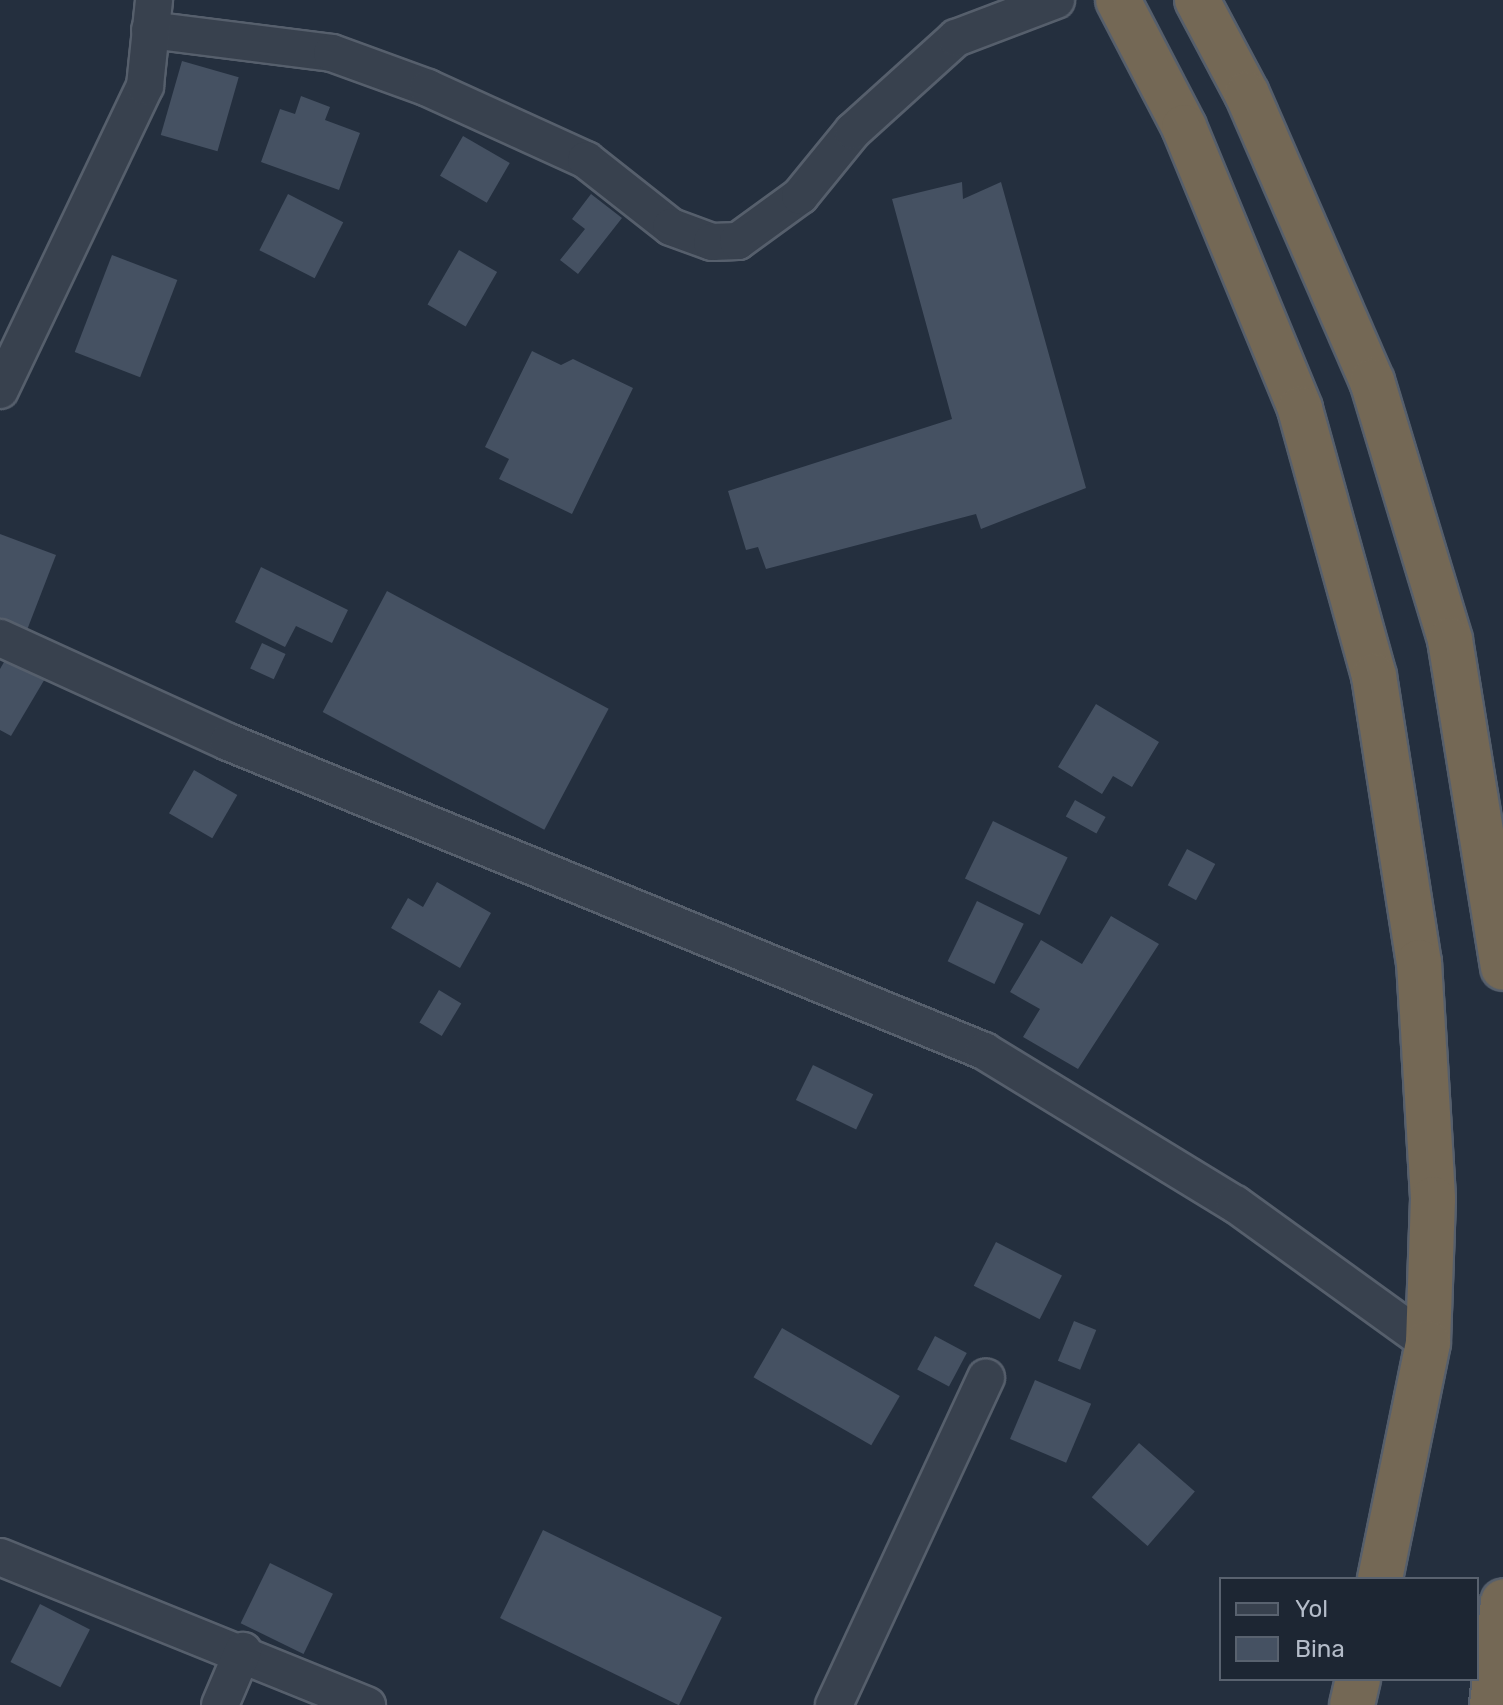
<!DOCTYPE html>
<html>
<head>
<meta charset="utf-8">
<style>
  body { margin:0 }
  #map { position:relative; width:1503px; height:1705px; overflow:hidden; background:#242f3e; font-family:Rubik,sans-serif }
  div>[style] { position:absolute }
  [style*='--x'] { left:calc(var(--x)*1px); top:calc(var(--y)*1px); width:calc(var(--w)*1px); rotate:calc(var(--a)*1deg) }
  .building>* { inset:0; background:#455162; transform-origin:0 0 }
  .roads { filter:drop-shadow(2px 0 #565f6c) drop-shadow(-2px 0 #565f6c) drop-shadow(0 2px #565f6c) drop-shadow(0 -2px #565f6c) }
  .minor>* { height:36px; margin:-18px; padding:0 18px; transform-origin:18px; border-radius:18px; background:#38414e }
  .highway>* { height:44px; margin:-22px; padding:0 22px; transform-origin:22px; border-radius:22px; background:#746855 }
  span { translate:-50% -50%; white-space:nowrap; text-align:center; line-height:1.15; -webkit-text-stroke:6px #1d2633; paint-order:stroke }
  .legend { position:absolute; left:1219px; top:1577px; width:260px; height:104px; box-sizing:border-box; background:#1d2633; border:2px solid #59626f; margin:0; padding:10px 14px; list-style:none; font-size:24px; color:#b4bcc9 }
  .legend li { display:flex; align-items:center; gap:16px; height:40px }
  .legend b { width:40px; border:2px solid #59626f }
</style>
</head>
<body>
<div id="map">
  <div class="building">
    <div style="left:182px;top:61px;width:59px;height:77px;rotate:16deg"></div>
    <div style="clip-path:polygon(301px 96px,330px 107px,325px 120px,360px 133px,339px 190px,261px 162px,280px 109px,295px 114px)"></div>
    <div style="left:463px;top:136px;width:54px;height:46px;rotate:30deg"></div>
    <div style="clip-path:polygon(962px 182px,963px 199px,1001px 182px,1086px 488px,981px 529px,976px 514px,766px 569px,758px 547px,746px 550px,728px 491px,952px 419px,892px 199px)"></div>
    <div style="left:288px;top:194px;width:62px;height:63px;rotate:27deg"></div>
    <div style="clip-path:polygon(591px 194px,622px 218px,578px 274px,560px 260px,585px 229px,572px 219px)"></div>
    <div style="left:459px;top:250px;width:44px;height:63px;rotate:30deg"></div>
    <div style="left:112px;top:255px;width:70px;height:104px;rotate:21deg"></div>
    <div style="clip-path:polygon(532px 351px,561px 365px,573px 359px,633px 388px,572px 514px,499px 479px,509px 459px,485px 447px)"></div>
    <div style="clip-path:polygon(0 534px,56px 555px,27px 630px,0 619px)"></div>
    <div style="clip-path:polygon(261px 567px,348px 610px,332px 643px,296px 626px,285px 647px,235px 622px)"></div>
    <div style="left:387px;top:591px;width:251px;height:137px;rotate:28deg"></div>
    <div style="left:262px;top:643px;width:26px;height:28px;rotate:25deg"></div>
    <div style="clip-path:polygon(8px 655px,46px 677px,11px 736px,0 730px,0 669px)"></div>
    <div style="clip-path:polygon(1096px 704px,1159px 742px,1132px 787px,1113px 776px,1102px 794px,1058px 767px)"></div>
    <div style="left:194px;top:770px;width:50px;height:50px;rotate:30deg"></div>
    <div style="left:1075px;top:800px;width:35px;height:19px;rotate:29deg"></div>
    <div style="left:993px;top:821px;width:83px;height:64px;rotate:26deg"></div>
    <div style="left:1187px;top:849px;width:32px;height:41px;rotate:28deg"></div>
    <div style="clip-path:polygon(437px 882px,491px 913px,460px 968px,391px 928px,408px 898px,423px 907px)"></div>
    <div style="left:977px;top:901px;width:52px;height:67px;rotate:26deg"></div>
    <div style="clip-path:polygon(1111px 916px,1159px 944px,1078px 1069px,1023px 1037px,1040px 1009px,1010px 992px,1041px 940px,1082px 964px)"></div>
    <div style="left:439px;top:990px;width:26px;height:38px;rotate:31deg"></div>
    <div style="left:813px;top:1065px;width:67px;height:39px;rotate:26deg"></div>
    <div style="left:996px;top:1242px;width:74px;height:49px;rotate:27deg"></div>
    <div style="left:1074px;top:1321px;width:24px;height:43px;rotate:22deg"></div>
    <div style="left:782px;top:1328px;width:136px;height:57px;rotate:30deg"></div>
    <div style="left:935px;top:1336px;width:36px;height:38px;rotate:28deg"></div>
    <div style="left:1035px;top:1380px;width:61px;height:64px;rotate:23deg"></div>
    <div style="left:1139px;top:1443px;width:74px;height:72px;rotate:41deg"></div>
    <div style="left:543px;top:1530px;width:199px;height:98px;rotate:26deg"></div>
    <div style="left:270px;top:1563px;width:70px;height:67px;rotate:26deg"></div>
    <div style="left:40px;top:1604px;width:56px;height:65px;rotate:27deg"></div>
  </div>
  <div class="roads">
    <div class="minor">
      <div style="--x:150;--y:30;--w:183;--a:7.2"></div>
      <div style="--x:332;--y:53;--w:102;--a:20"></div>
      <div style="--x:428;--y:88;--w:174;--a:24.5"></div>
      <div style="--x:586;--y:160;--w:108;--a:38.2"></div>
      <div style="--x:671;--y:227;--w:44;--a:20.1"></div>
      <div style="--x:712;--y:242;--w:26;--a:-2"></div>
      <div style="--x:738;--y:241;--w:77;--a:-36"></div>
      <div style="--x:800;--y:196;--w:84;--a:-50.8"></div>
      <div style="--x:853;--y:131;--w:139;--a:-42.1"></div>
      <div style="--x:956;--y:38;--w:107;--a:-20.8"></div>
      <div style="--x:0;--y:390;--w:337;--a:-64.5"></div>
      <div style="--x:145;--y:86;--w:86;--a:-84"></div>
      <div style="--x:0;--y:638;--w:251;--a:24.5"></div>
      <div style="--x:228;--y:742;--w:817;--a:22.23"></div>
      <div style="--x:984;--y:1051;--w:294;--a:31.4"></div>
      <div style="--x:1235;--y:1204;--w:238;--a:35.8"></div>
      <div style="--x:0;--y:1557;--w:396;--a:22"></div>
      <div style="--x:220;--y:1705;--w:59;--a:-66.9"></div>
      <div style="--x:834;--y:1705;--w:361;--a:-65.1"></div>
    </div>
    <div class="highway">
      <div style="--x:1118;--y:0;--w:143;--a:62.5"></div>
      <div style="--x:1184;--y:127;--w:305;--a:67.6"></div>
      <div style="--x:1300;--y:409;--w:277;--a:74.5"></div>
      <div style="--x:1374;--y:676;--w:290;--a:81.1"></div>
      <div style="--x:1419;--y:962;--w:237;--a:86.6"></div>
      <div style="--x:1433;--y:1199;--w:144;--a:92"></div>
      <div style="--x:1428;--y:1343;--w:241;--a:101.5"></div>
      <div style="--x:1197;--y:0;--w:106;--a:62"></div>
      <div style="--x:1247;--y:94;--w:313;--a:66.5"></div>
      <div style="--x:1372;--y:381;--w:270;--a:73.2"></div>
      <div style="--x:1450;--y:640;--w:332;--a:80.8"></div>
      <div style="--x:1352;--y:1705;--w:27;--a:-77"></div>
      <div style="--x:1492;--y:1705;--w:104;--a:-83.9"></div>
    </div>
  </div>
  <ul class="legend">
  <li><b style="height:10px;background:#38414e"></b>Yol</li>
  <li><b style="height:22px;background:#455162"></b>Bina</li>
  </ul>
</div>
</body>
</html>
